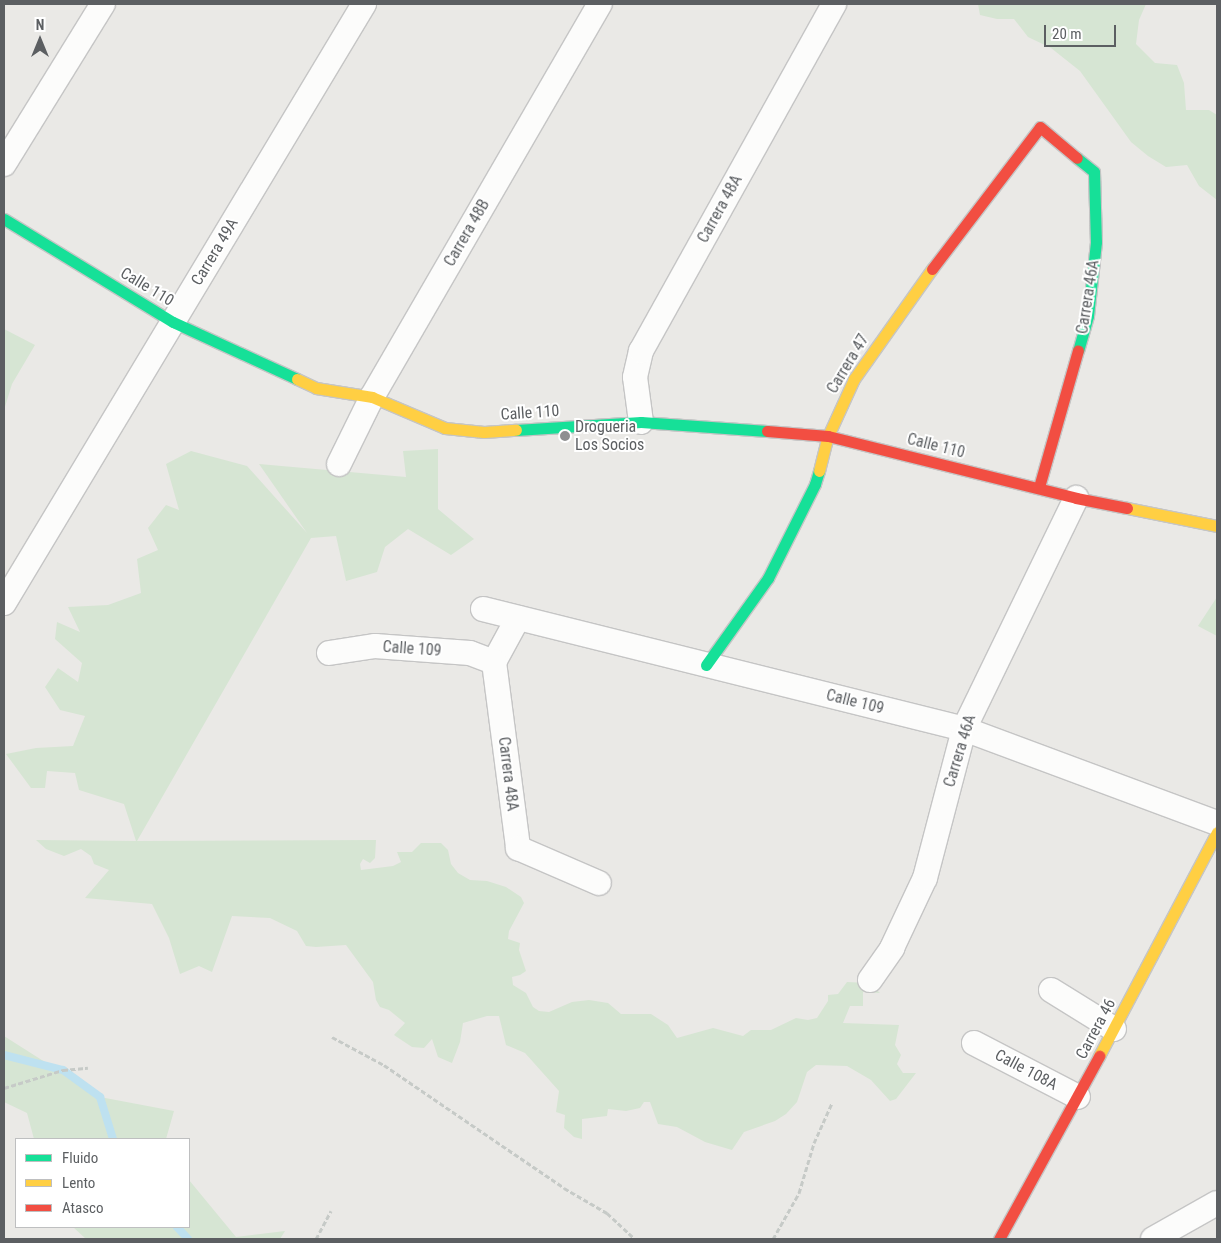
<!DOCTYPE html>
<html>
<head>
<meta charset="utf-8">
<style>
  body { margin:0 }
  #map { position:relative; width:1221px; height:1243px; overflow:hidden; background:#eae9e6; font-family:"Roboto Condensed",sans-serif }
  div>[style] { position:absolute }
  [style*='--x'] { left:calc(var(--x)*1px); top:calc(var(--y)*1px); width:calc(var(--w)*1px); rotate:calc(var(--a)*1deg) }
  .green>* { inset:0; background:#d6e5d3 }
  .stream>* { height:8px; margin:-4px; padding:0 4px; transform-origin:4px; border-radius:4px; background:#bee1f0 }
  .path>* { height:3px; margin-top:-1.5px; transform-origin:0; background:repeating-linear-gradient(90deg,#c6cac7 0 5px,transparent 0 7.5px) }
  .roads { filter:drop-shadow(1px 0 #c5c5c5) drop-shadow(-1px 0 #c5c5c5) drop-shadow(0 1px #c5c5c5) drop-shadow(0 -1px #c5c5c5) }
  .street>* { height:24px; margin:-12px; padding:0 12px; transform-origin:12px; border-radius:12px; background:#fcfcfb }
  .fast>* { height:11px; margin:-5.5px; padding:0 5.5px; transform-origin:5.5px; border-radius:5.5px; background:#16e098 }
  .slow>* { height:11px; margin:-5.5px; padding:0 5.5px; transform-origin:5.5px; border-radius:5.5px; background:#ffcf43 }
  .jam>* { height:11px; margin:-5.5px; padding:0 5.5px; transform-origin:5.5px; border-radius:5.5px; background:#f24e42 }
  .dots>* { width:14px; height:14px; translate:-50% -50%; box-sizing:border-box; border:2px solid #fff; border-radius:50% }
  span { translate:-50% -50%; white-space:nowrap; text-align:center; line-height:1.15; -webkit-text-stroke:4px #fff; paint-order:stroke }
  .street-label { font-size:16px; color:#5c5f62 }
  .poi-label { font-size:16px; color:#5c5f62 }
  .left { translate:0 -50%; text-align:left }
  .frame { position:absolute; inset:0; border:5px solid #5c5f62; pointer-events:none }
  .legend { position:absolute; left:15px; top:1138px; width:175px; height:90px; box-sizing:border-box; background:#fff; border:1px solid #bebfc0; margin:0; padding:6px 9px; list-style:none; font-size:15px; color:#5c5f62 }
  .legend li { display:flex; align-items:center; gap:10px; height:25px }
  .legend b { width:25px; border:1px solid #bebfc0 }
  .north { position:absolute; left:15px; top:15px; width:50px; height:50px; -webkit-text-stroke:4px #fff; paint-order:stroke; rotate:0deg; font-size:14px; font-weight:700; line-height:20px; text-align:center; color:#5c5f62 }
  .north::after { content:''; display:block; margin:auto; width:18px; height:22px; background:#5c5f62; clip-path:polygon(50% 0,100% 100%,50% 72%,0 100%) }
  .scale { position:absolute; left:1044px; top:25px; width:72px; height:22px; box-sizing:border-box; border:2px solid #5c5f62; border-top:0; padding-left:6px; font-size:15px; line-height:18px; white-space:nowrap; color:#5c5f62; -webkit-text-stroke:4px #fff; paint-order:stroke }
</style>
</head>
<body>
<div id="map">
  <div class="green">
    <div style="clip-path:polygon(978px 4px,1146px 4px,1139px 20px,1136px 44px,1155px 63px,1177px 65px,1184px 83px,1186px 110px,1209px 110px,1217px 115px,1217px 200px,1199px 186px,1187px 165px,1166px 167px,1148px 156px,1131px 142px,1080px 71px,1051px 48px,1028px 37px,1014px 19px,997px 19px,980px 15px)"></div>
    <div style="clip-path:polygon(4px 329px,35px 345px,12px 384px,4px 410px)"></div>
    <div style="clip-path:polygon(438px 449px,438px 509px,474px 539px,451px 555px,408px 529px,385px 547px,377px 572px,346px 581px,336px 536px,311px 538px,137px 841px,376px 840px,375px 858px,370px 863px,363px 859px,360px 864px,361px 870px,393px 866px,401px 862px,397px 852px,412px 852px,421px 843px,441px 843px,448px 850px,451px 864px,458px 873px,470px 880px,487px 881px,506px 887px,521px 897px,524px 903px,509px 931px,508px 939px,520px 943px,519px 950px,526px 971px,520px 975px,512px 977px,513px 985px,526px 993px,533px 1007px,539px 1011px,549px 1012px,572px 1002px,589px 1000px,608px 1003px,621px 1014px,651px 1014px,668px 1025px,677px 1038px,713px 1028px,743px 1036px,751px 1030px,771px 1030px,796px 1018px,808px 1020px,817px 1018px,828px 1001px,828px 995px,838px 994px,847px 982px,869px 983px,880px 993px,863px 992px,863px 1006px,850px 1006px,843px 1023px,899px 1025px,895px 1045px,901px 1055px,897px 1064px,903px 1073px,916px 1073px,896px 1099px,890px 1101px,871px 1080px,847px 1066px,816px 1065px,807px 1072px,797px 1102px,786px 1114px,775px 1121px,744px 1132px,732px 1150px,705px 1142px,677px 1127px,658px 1124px,650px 1102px,644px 1102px,640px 1108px,626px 1111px,608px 1109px,607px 1116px,582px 1119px,582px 1139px,574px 1137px,564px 1128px,565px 1115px,556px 1112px,559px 1091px,525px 1053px,506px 1045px,499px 1016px,487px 1016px,463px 1023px,460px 1042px,452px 1063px,438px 1057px,432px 1039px,424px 1048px,412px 1047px,394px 1035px,405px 1023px,389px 1010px,380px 1007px,376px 1000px,373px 982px,346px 945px,316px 947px,306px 946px,297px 931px,270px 918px,232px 916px,212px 972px,199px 966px,180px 974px,169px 938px,152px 904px,85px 898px,109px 870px,94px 864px,91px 856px,81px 849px,64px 856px,46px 849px,36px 840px,136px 841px,124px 804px,79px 790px,75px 773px,47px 771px,45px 788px,31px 788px,6px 754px,36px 748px,73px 746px,85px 716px,60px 710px,45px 687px,58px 668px,78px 682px,82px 663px,55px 639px,57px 622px,80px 632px,68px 607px,108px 605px,141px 593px,137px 559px,158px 550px,148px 528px,166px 505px,179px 510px,166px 464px,191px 451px,247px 466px,307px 533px,259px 464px,406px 477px,403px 451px)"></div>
    <div style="clip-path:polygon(1217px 597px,1217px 636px,1198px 626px)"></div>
    <div style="clip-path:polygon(4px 1036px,100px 1097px,174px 1111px,166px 1139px,34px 1139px,27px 1113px,4px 1102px)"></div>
    <div style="clip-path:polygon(189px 1180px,236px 1237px,285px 1231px,280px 1239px,86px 1239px,73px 1227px,189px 1227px)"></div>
  </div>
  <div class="stream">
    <div style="--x:4;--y:1055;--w:61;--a:14.3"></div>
    <div style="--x:63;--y:1070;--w:46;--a:36.1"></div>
    <div style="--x:100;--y:1097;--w:44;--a:72.8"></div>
    <div style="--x:177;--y:1227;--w:16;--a:47"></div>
  </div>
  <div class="path">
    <div style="--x:332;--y:1037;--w:59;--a:28.3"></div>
    <div style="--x:384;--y:1065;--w:218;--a:34.3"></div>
    <div style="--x:564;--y:1188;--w:50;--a:30.2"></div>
    <div style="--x:607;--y:1213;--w:38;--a:43"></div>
    <div style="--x:4;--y:1088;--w:62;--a:-17"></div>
    <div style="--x:63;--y:1070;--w:25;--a:-5"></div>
    <div style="--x:316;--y:1239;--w:32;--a:-62"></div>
    <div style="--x:773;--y:1239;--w:53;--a:-60.5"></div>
    <div style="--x:799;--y:1193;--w:52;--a:-73.3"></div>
    <div style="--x:814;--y:1143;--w:44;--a:-65.8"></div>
  </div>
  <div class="roads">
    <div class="street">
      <div style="--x:4;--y:164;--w:188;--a:-58.3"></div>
      <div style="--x:641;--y:422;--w:45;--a:-97.6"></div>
      <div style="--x:635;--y:377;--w:27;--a:-77"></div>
      <div style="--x:641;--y:351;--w:397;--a:-60.9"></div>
      <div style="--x:339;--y:464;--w:75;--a:-63.8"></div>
      <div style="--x:372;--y:397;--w:454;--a:-59.9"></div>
      <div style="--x:4;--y:603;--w:699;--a:-58.99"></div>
      <div style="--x:483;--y:609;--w:496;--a:14"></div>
      <div style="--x:964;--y:729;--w:270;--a:20.4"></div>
      <div style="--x:518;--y:618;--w:50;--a:118.6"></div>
      <div style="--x:494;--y:662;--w:188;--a:82.6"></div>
      <div style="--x:518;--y:848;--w:88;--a:23.4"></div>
      <div style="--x:329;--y:653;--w:47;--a:-8.7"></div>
      <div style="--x:375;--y:646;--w:95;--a:4.2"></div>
      <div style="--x:470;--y:653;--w:26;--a:21"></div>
      <div style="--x:870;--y:980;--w:39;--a:-55"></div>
      <div style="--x:892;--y:948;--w:77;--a:-64.8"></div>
      <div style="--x:925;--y:878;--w:154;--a:-75.3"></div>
      <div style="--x:964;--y:729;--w:257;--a:-64.1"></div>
      <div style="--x:1051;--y:990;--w:74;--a:31.8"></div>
      <div style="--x:974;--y:1043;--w:117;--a:27.4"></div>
      <div style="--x:1153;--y:1239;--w:73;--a:-29.4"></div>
    </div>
    <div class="fast">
      <div style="--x:1077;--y:158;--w:22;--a:39"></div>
      <div style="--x:1094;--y:172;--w:70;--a:88.4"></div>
      <div style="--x:1096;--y:242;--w:74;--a:96.2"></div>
      <div style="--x:1088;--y:316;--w:35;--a:106"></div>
      <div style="--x:4;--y:219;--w:198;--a:31.4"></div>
      <div style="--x:173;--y:322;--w:136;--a:24.7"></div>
      <div style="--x:516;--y:430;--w:125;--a:-3.7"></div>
      <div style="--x:641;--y:422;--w:126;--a:4.1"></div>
      <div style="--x:706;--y:665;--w:107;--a:-54.5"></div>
      <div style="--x:768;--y:578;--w:105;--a:-63.4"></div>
      <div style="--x:815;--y:484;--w:14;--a:-73"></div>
    </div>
    <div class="slow">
      <div style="--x:297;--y:379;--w:21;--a:25"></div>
      <div style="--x:316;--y:388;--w:57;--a:9.1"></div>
      <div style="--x:372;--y:397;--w:79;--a:23"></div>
      <div style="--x:445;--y:428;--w:39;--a:6"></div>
      <div style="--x:484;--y:432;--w:32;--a:-4"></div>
      <div style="--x:819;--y:471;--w:36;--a:-76"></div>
      <div style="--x:828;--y:436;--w:63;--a:-65.5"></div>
      <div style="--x:854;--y:379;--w:135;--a:-54.7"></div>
      <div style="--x:1127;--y:508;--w:92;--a:11.3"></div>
      <div style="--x:1099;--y:1056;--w:253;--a:-62.2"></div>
    </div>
    <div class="jam">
      <div style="--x:932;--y:269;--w:178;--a:-52.7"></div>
      <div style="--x:1040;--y:127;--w:48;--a:40"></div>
      <div style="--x:767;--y:431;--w:61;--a:4.7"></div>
      <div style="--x:828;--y:436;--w:256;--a:14"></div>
      <div style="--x:1076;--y:498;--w:52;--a:11.1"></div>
      <div style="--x:1039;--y:487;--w:142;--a:-74.1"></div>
      <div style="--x:999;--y:1239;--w:209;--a:-61.3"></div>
    </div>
  </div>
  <div class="dots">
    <div style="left:565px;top:436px;background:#8e8f90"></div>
  </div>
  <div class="street-label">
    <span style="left:720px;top:209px;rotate:-61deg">Carrera 48A</span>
    <span style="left:467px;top:233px;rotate:-60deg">Carrera 48B</span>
    <span style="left:215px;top:252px;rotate:-59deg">Carrera 49A</span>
    <span style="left:147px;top:287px;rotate:31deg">Calle 110</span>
    <span style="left:1088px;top:297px;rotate:-81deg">Carrera 46A</span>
    <span style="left:848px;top:364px;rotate:-59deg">Carrera 47</span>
    <span style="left:530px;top:413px;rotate:-4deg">Calle 110</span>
    <span style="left:936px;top:446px;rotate:14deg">Calle 110</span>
    <span style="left:412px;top:649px;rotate:4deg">Calle 109</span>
    <span style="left:855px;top:702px;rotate:14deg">Calle 109</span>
    <span style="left:960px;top:751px;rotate:-73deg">Carrera 46A</span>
    <span style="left:508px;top:774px;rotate:83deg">Carrera 48A</span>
    <span style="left:1096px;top:1029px;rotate:-62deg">Carrera 46</span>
    <span style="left:1026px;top:1070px;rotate:28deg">Calle 108A</span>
  </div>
  <div class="poi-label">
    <span class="left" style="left:575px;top:436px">Drogueria<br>Los Socios</span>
  </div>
  <div class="frame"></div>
  <ul class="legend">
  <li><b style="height:6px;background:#16e098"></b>Fluido</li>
  <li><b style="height:6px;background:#ffcf43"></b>Lento</li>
  <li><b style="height:6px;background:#f24e42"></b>Atasco</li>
  </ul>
  <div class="north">N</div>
  <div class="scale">20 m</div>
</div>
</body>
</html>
